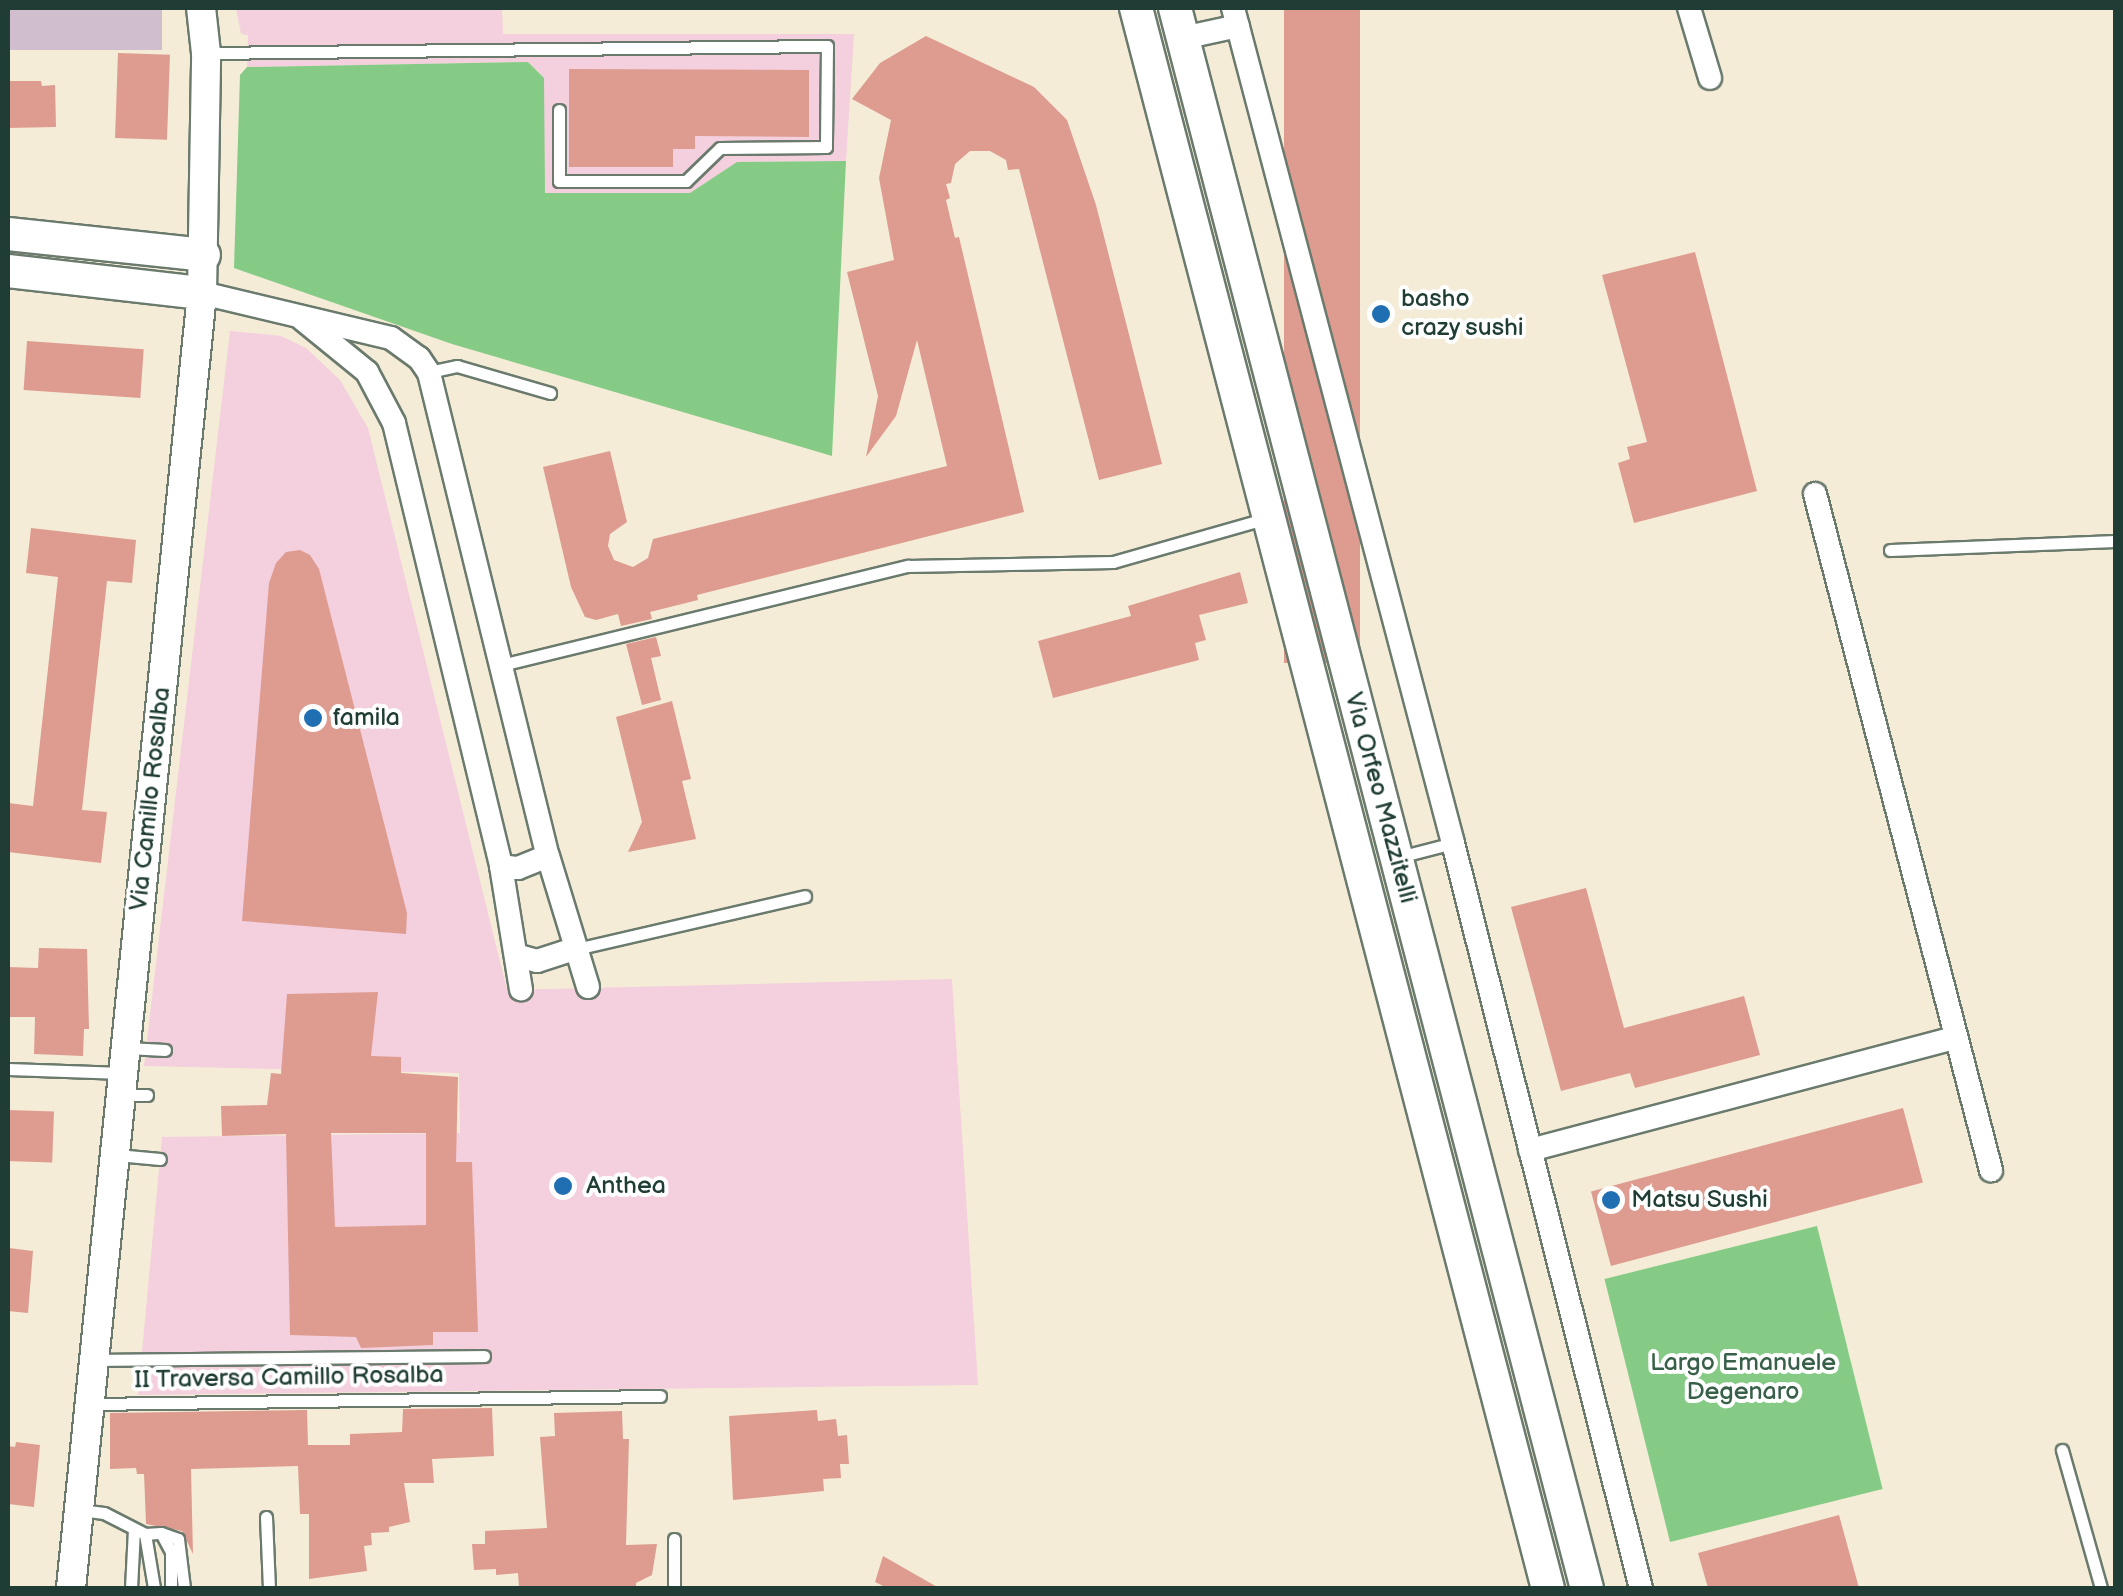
<!DOCTYPE html>
<html>
<head>
<meta charset="utf-8">
<style>
  body { margin:0 }
  #map { position:relative; width:2123px; height:1596px; overflow:hidden; background:#f4ecd7; font-family:"Balsamiq Sans",sans-serif }
  div>[style] { position:absolute }
  [style*='--x'] { left:calc(var(--x)*1px); top:calc(var(--y)*1px); width:calc(var(--w)*1px); rotate:calc(var(--a)*1deg) }
  .built>* { inset:0; background:#f4cfdd }
  .industrial>* { inset:0; background:#d0bdcd; transform-origin:0 0 }
  .green>* { inset:0; background:#85cb86; transform-origin:0 0 }
  .building>* { inset:0; background:#de9c90; transform-origin:0 0 }
  .roads { filter:drop-shadow(2px 0 #6a7a6d) drop-shadow(-2px 0 #6a7a6d) drop-shadow(0 2px #6a7a6d) drop-shadow(0 -2px #6a7a6d) }
  .service>* { height:11px; margin:-5.5px; padding:0 5.5px; transform-origin:5.5px; border-radius:5.5px; background:#fff }
  .minor>* { height:22px; margin:-11px; padding:0 11px; transform-origin:11px; border-radius:11px; background:#fff }
  .tertiary>* { height:28px; margin:-14px; padding:0 14px; transform-origin:14px; border-radius:14px; background:#fff }
  .secondary>* { height:32px; margin:-16px; padding:0 16px; transform-origin:16px; border-radius:16px; background:#fff }
  .dots>* { width:28px; height:28px; translate:-50% -50%; box-sizing:border-box; border:5px solid #fff; border-radius:50% }
  span { translate:-50% -50%; white-space:nowrap; text-align:center; line-height:1.15; -webkit-text-stroke:8px #fff; paint-order:stroke }
  .poi-label { font-size:25px; color:#1f3d34 }
  .left { translate:0 -50%; text-align:left }
  .street-label { font-size:25px; color:#1f3d34 }
  .park-label { font-size:25px; color:#386048 }
  .frame { position:absolute; inset:0; border:10px solid #1f3d34; pointer-events:none }
</style>
</head>
<body>
<div id="map">
  <div class="built">
    <div style="clip-path:polygon(236px 8px,502px 8px,503px 34px,854px 34px,846px 161px,738px 162px,690px 193px,544px 193px,544px 78px,528px 62px,247px 67px,248px 35px,241px 34px)"></div>
    <div style="clip-path:polygon(230px 331px,281px 336px,306px 348px,340px 380px,368px 428px,507px 990px,952px 979px,978px 1385px,138px 1395px,162px 1137px,460px 1133px,459px 1073px,144px 1066px)"></div>
  </div>
  <div class="industrial">
    <div style="left:8px;top:8px;width:154px;height:42px"></div>
  </div>
  <div class="green">
    <div style="clip-path:polygon(528px 62px,544px 78px,545px 193px,690px 193px,737px 162px,846px 161px,832px 456px,452px 344px,234px 268px,240px 75px,247px 67px)"></div>
    <div style="left:1817px;top:1226px;width:271px;height:219px;rotate:76deg"></div>
  </div>
  <div class="building">
    <div style="left:1284px;top:8px;width:76px;height:655px"></div>
    <div style="clip-path:polygon(926px 36px,1034px 87px,1067px 120px,1096px 205px,1162px 464px,1099px 480px,1019px 169px,1008px 170px,1006px 160px,990px 151px,970px 151px,955px 164px,951px 183px,946px 184px,950px 198px,946px 200px,955px 238px,959px 237px,1024px 512px,697px 595px,698px 600px,650px 612px,652px 619px,621px 626px,618px 614px,596px 620px,585px 617px,571px 587px,543px 467px,610px 451px,627px 522px,610px 534px,608px 546px,614px 560px,633px 567px,648px 558px,653px 539px,947px 466px,917px 340px,896px 416px,866px 457px,878px 396px,847px 272px,894px 260px,879px 178px,891px 120px,852px 99px,880px 63px)"></div>
    <div style="left:118px;top:53px;width:52px;height:85px;rotate:2deg"></div>
    <div style="clip-path:polygon(569px 69px,809px 70px,809px 137px,695px 136px,695px 149px,673px 149px,673px 167px,569px 167px)"></div>
    <div style="clip-path:polygon(8px 81px,41px 81px,42px 86px,55px 85px,56px 127px,8px 128px)"></div>
    <div style="clip-path:polygon(1695px 252px,1757px 491px,1634px 523px,1618px 463px,1630px 459px,1627px 447px,1647px 442px,1602px 275px)"></div>
    <div style="left:27px;top:341px;width:117px;height:49px;rotate:4deg"></div>
    <div style="clip-path:polygon(31px 528px,136px 540px,132px 583px,107px 581px,82px 810px,107px 812px,101px 863px,8px 852px,8px 803px,33px 806px,58px 577px,26px 573px)"></div>
    <div style="clip-path:polygon(300px 550px,310px 555px,319px 569px,407px 913px,406px 934px,242px 921px,269px 583px,276px 563px,286px 552px)"></div>
    <div style="clip-path:polygon(1240px 572px,1248px 603px,1199px 615px,1206px 640px,1195px 643px,1199px 660px,1053px 698px,1038px 641px,1131px 616px,1128px 606px)"></div>
    <div style="clip-path:polygon(656px 637px,661px 656px,651px 658px,661px 700px,642px 705px,626px 644px)"></div>
    <div style="clip-path:polygon(672px 701px,691px 779px,682px 781px,696px 839px,628px 852px,642px 822px,616px 717px)"></div>
    <div style="clip-path:polygon(1586px 888px,1624px 1028px,1744px 996px,1760px 1055px,1635px 1088px,1630px 1073px,1561px 1091px,1511px 907px)"></div>
    <div style="clip-path:polygon(39px 948px,87px 949px,89px 1029px,84px 1029px,83px 1056px,34px 1054px,35px 1017px,8px 1017px,8px 967px,38px 968px)"></div>
    <div style="clip-path:polygon(evenodd,378px 992px,371px 1056px,401px 1057px,401px 1073px,458px 1077px,456px 1162px,472px 1162px,478px 1332px,433px 1332px,433px 1345px,361px 1348px,356px 1337px,290px 1335px,286px 1134px,222px 1136px,221px 1106px,267px 1105px,271px 1073px,281px 1074px,287px 994px,378px 992px,331px 1133px,426px 1133px,426px 1225px,335px 1227px,331px 1133px)"></div>
    <div style="left:1903px;top:1108px;width:77px;height:323px;rotate:75deg"></div>
    <div style="left:8px;top:1110px;width:46px;height:51px;rotate:2deg"></div>
    <div style="clip-path:polygon(9px 1248px,33px 1251px,28px 1313px,8px 1311px)"></div>
    <div style="clip-path:polygon(492px 1408px,494px 1456px,432px 1459px,434px 1483px,404px 1483px,410px 1522px,389px 1527px,389px 1532px,371px 1533px,372px 1545px,364px 1546px,367px 1571px,309px 1579px,309px 1514px,300px 1514px,298px 1466px,191px 1469px,193px 1554px,182px 1531px,146px 1524px,144px 1474px,137px 1474px,136px 1468px,110px 1469px,110px 1413px,307px 1410px,308px 1445px,350px 1445px,350px 1434px,402px 1432px,403px 1409px)"></div>
    <div style="clip-path:polygon(817px 1410px,818px 1421px,836px 1419px,838px 1436px,847px 1435px,849px 1464px,840px 1464px,841px 1478px,823px 1479px,824px 1491px,733px 1500px,729px 1416px)"></div>
    <div style="clip-path:polygon(622px 1411px,623px 1439px,629px 1439px,626px 1545px,657px 1544px,652px 1575px,636px 1583px,636px 1588px,519px 1588px,518px 1573px,496px 1575px,496px 1569px,474px 1570px,472px 1544px,485px 1544px,485px 1531px,547px 1528px,540px 1437px,555px 1436px,554px 1413px)"></div>
    <div style="clip-path:polygon(16px 1442px,40px 1445px,34px 1507px,8px 1504px,8px 1446px,15px 1447px)"></div>
    <div style="clip-path:polygon(1839px 1515px,1859px 1588px,1708px 1588px,1698px 1553px)"></div>
    <div style="clip-path:polygon(883px 1556px,939px 1588px,887px 1588px,875px 1582px)"></div>
  </div>
  <div class="roads">
    <div class="service">
      <div style="--x:206;--y:53;--w:621;--a:-0.65"></div>
      <div style="--x:827;--y:46;--w:101;--a:90.6"></div>
      <div style="--x:826;--y:147;--w:106;--a:179.5"></div>
      <div style="--x:720;--y:148;--w:47;--a:135.9"></div>
      <div style="--x:686;--y:181;--w:127;--a:180"></div>
      <div style="--x:559;--y:181;--w:71;--a:-90"></div>
      <div style="--x:429;--y:372;--w:29;--a:-12"></div>
      <div style="--x:457;--y:366;--w:97;--a:16.2"></div>
      <div style="--x:1890;--y:550;--w:226;--a:-2.3"></div>
      <div style="--x:501;--y:665;--w:419;--a:-13.7"></div>
      <div style="--x:908;--y:566;--w:205;--a:-1.1"></div>
      <div style="--x:1113;--y:562;--w:157;--a:-15.9"></div>
      <div style="--x:1399;--y:857;--w:56;--a:-14.5"></div>
      <div style="--x:576;--y:949;--w:235;--a:-13"></div>
      <div style="--x:127;--y:1048;--w:38;--a:3"></div>
      <div style="--x:8;--y:1069;--w:115;--a:2"></div>
      <div style="--x:123;--y:1095;--w:24;--a:0"></div>
      <div style="--x:117;--y:1155;--w:43;--a:5.3"></div>
      <div style="--x:96;--y:1360;--w:388;--a:-0.6"></div>
      <div style="--x:91;--y:1404;--w:569;--a:-0.81"></div>
      <div style="--x:2062;--y:1450;--w:143;--a:74.2"></div>
      <div style="--x:80;--y:1510;--w:24;--a:7"></div>
      <div style="--x:104;--y:1513;--w:46;--a:27.1"></div>
      <div style="--x:145;--y:1534;--w:16;--a:-4"></div>
      <div style="--x:161;--y:1533;--w:21;--a:62"></div>
      <div style="--x:171;--y:1552;--w:36;--a:90"></div>
      <div style="--x:266;--y:1517;--w:71;--a:87.6"></div>
      <div style="--x:161;--y:1533;--w:18;--a:19"></div>
      <div style="--x:178;--y:1539;--w:49;--a:83"></div>
      <div style="--x:145;--y:1534;--w:55;--a:80.5"></div>
      <div style="--x:131;--y:1588;--w:59;--a:-87.1"></div>
      <div style="--x:674;--y:1588;--w:49;--a:-90"></div>
    </div>
    <div class="minor">
      <div style="--x:1233;--y:8;--w:863;--a:75.24"></div>
      <div style="--x:1453;--y:843;--w:768;--a:75.84"></div>
      <div style="--x:1689;--y:8;--w:73;--a:73.3"></div>
      <div style="--x:1183;--y:38;--w:56;--a:-12.3"></div>
      <div style="--x:202;--y:293;--w:194;--a:13.4"></div>
      <div style="--x:391;--y:338;--w:34;--a:36"></div>
      <div style="--x:419;--y:358;--w:18;--a:56"></div>
      <div style="--x:429;--y:373;--w:497;--a:76.2"></div>
      <div style="--x:548;--y:856;--w:137;--a:73"></div>
      <div style="--x:302;--y:319;--w:84;--a:39.2"></div>
      <div style="--x:367;--y:372;--w:58;--a:62.1"></div>
      <div style="--x:394;--y:423;--w:456;--a:76.4"></div>
      <div style="--x:501;--y:866;--w:125;--a:80.8"></div>
      <div style="--x:1815;--y:494;--w:699;--a:75.41"></div>
      <div style="--x:501;--y:866;--w:17;--a:7"></div>
      <div style="--x:518;--y:868;--w:32;--a:-22"></div>
      <div style="--x:516;--y:955;--w:22;--a:16"></div>
      <div style="--x:537;--y:961;--w:39;--a:-18"></div>
      <div style="--x:1530;--y:1150;--w:440;--a:-14.8"></div>
    </div>
    <div class="tertiary">
      <div style="--x:71;--y:1588;--w:1302;--a:-84.22"></div>
      <div style="--x:202;--y:293;--w:240;--a:-89"></div>
      <div style="--x:206;--y:53;--w:45;--a:-96.3"></div>
    </div>
    <div class="secondary">
      <div style="--x:1136;--y:8;--w:1633;--a:75.39"></div>
      <div style="--x:1175;--y:8;--w:1633;--a:75.39"></div>
      <div style="--x:8;--y:234;--w:197;--a:6.1"></div>
      <div style="--x:8;--y:271;--w:195;--a:6.5"></div>
    </div>
  </div>
  <div class="dots">
    <div style="left:1381px;top:314px;background:#1f6fb2"></div>
    <div style="left:313px;top:718px;background:#1f6fb2"></div>
    <div style="left:563px;top:1186px;background:#1f6fb2"></div>
    <div style="left:1611px;top:1200px;background:#1f6fb2"></div>
  </div>
  <div class="poi-label">
    <span class="left" style="left:1401px;top:314px">basho<br>crazy sushi</span>
    <span class="left" style="left:333px;top:718px">famila</span>
    <span class="left" style="left:586px;top:1186px">Anthea</span>
    <span class="left" style="left:1631px;top:1200px">Matsu Sushi</span>
  </div>
  <div class="street-label">
    <span style="left:1380px;top:798px;rotate:75deg">Via Orfeo Mazzitelli</span>
    <span style="left:151px;top:799px;rotate:-84deg">Via Camillo Rosalba</span>
    <span style="left:289px;top:1378px;rotate:-1deg">II Traversa Camillo Rosalba</span>
  </div>
  <div class="park-label">
    <span style="left:1743px;top:1378px">Largo Emanuele<br>Degenaro</span>
  </div>
  <div class="frame"></div>
</div>
</body>
</html>
